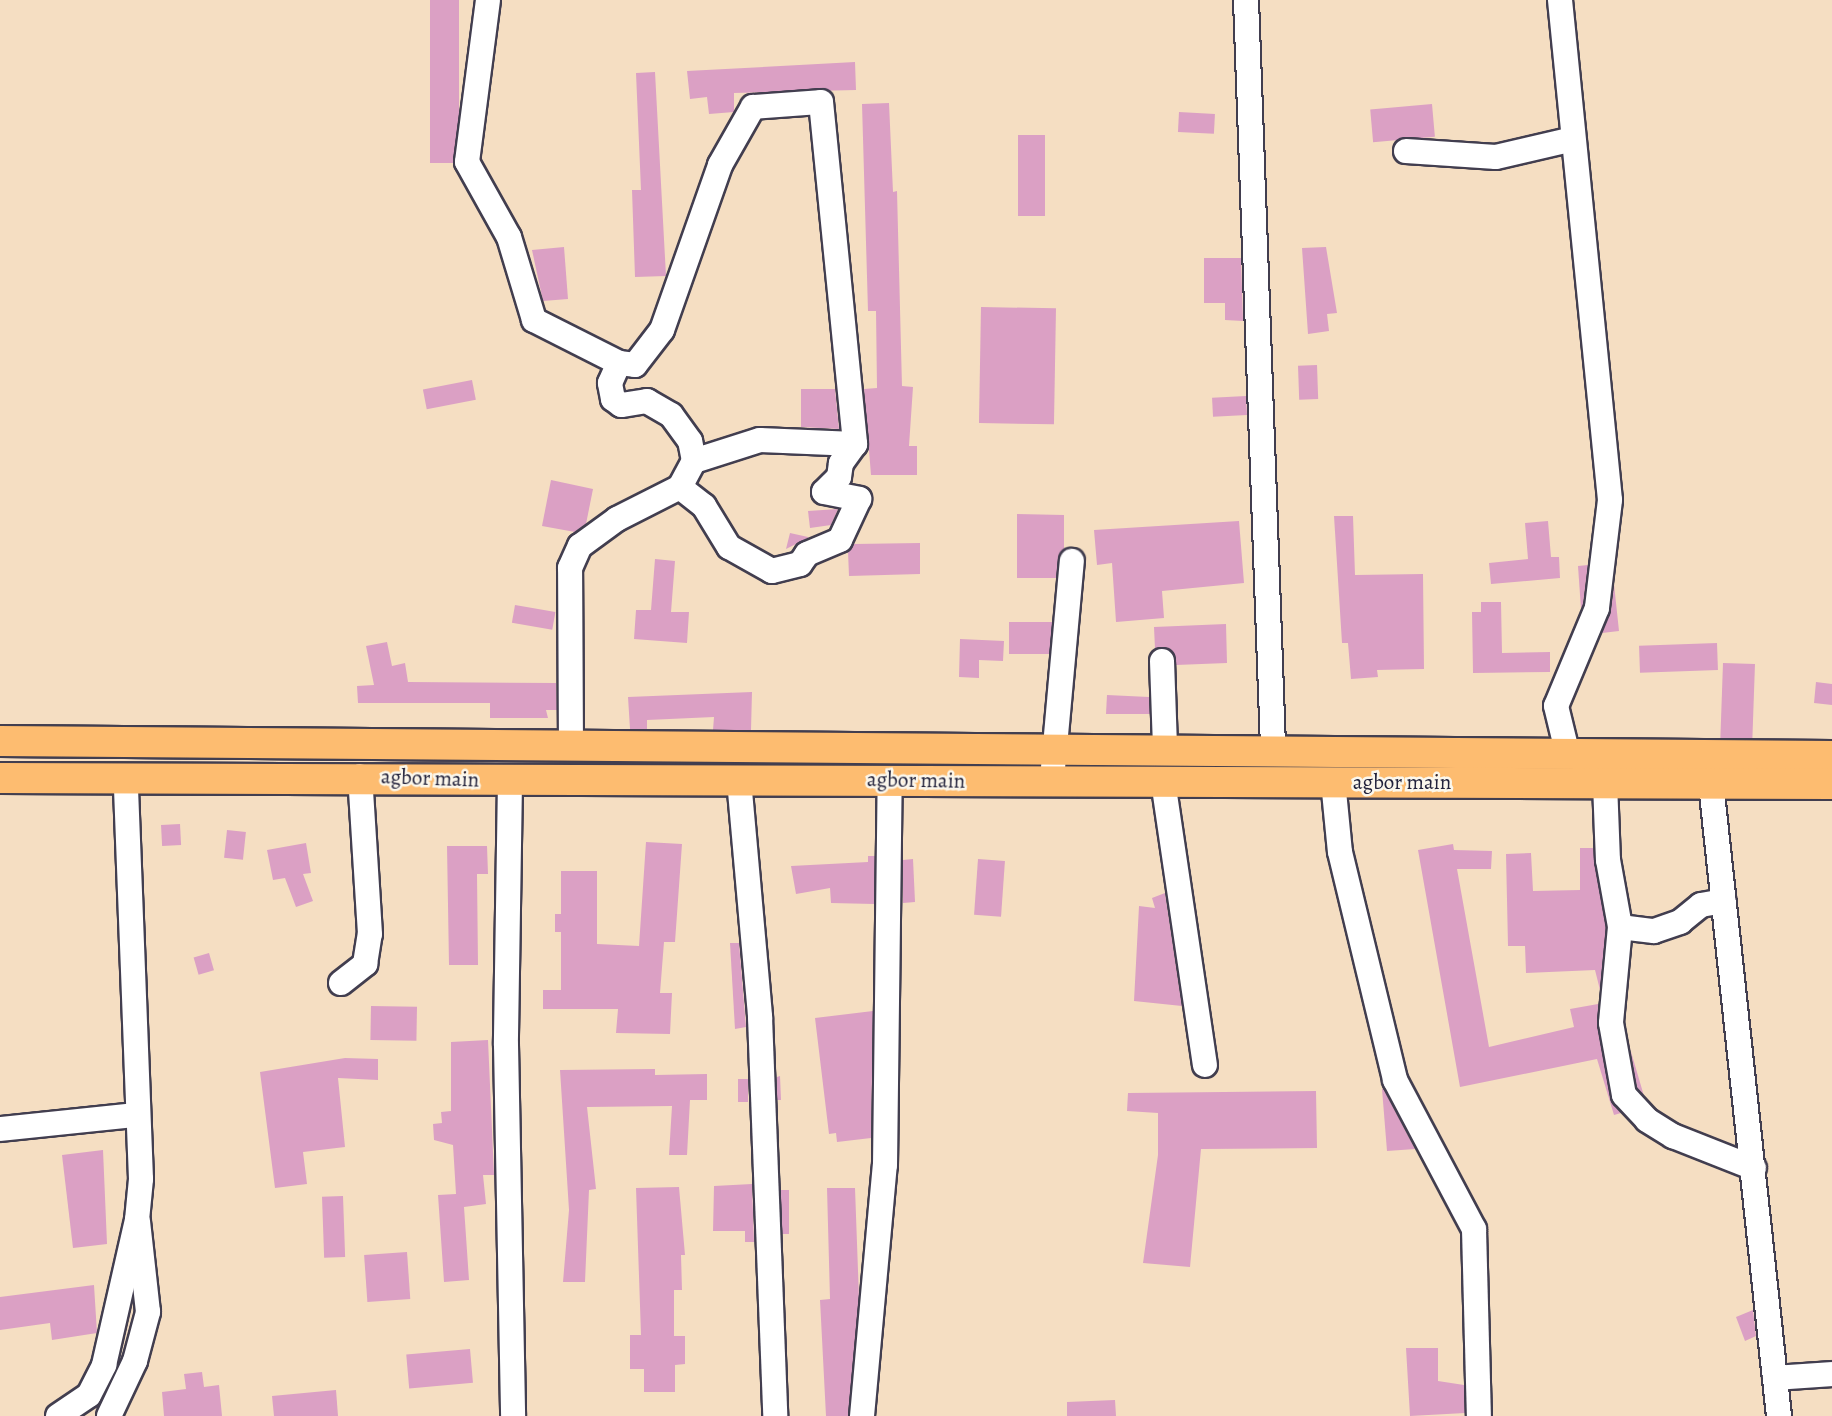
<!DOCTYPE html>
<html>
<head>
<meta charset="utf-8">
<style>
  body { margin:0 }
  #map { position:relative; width:1832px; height:1416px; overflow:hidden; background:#f5dec2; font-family:Alegreya,serif }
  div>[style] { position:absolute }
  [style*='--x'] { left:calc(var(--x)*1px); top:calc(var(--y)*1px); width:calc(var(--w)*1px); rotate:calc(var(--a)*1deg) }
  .building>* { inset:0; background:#dba0c4; transform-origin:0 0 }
  .roads { filter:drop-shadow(2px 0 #423e4f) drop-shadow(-2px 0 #423e4f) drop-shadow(0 2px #423e4f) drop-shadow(0 -2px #423e4f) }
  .minor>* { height:24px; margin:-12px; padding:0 12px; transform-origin:12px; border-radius:12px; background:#fff }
  .major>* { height:30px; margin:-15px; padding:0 15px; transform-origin:15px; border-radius:15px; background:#fdbc70 }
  span { translate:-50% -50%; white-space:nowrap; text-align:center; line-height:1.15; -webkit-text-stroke:5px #fbf7ec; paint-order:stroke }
  .street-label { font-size:21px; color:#22223b }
</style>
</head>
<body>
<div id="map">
  <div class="building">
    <div style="left:430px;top:0;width:29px;height:163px"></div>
    <div style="clip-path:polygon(855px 62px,856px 90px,734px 93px,734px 112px,709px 114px,707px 97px,690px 99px,687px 71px)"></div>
    <div style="clip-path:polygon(655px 72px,666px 276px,635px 277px,632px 190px,641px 190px,636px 73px)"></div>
    <div style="clip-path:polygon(889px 103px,893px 192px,897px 191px,902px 386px,913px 387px,909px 446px,917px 446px,917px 475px,871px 475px,864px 389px,877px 388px,876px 311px,868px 311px,862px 104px)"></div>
    <div style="left:1432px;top:104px;width:33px;height:62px;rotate:85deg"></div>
    <div style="left:1179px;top:112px;width:36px;height:20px;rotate:3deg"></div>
    <div style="left:1018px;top:135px;width:27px;height:81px"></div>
    <div style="clip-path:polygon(564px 247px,568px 299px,543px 301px,532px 250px)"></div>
    <div style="clip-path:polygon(1326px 247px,1337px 313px,1327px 314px,1329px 331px,1308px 334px,1302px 248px)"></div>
    <div style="clip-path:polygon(1204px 258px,1241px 258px,1243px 321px,1225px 320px,1225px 303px,1204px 303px)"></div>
    <div style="left:981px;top:307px;width:75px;height:116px;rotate:1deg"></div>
    <div style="left:1317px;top:365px;width:34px;height:19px;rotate:88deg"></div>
    <div style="left:472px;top:380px;width:20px;height:50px;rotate:79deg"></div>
    <div style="clip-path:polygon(801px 389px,835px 389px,839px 429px,801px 427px)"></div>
    <div style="left:1246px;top:396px;width:19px;height:34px;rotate:87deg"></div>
    <div style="clip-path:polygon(551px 480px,593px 489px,586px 524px,575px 532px,542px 526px)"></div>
    <div style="clip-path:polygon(838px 509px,831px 525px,810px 528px,808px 511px)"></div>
    <div style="clip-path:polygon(1017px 514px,1064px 515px,1064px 549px,1056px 578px,1017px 578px)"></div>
    <div style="clip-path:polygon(1334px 516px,1353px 516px,1355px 575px,1423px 574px,1424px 669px,1377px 670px,1378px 677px,1351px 679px,1348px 643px,1342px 643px)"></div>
    <div style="clip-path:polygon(1239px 521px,1244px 583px,1162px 591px,1164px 618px,1116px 622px,1112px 563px,1097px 565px,1094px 530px)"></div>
    <div style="clip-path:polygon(1548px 521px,1551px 557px,1559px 557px,1560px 578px,1491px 584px,1489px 563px,1528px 559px,1525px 523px)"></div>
    <div style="clip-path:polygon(790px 533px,808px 537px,808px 538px,786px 549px)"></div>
    <div style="clip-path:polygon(920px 543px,920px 574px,849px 576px,848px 551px,854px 544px)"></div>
    <div style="clip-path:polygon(655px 559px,675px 561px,671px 612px,689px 612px,687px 643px,634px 639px,636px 610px,651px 610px)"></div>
    <div style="clip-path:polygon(1588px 565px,1583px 604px,1581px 609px,1578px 566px)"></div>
    <div style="clip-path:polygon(1614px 584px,1619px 631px,1602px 633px,1611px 610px)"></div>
    <div style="clip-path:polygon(1481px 602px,1501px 602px,1502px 653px,1550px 652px,1550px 672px,1473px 673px,1472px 612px,1481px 612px)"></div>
    <div style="left:515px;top:605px;width:41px;height:18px;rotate:10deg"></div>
    <div style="left:1009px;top:622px;width:43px;height:32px"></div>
    <div style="clip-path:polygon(1226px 624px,1227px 663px,1176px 665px,1169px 649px,1155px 649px,1154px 627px)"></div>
    <div style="clip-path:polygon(960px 639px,1004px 641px,1003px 661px,979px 660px,979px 678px,959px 677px)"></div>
    <div style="clip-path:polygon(387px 642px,392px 666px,405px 663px,408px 682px,556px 683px,557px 710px,546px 710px,548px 718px,490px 718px,490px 703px,358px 703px,357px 686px,374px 685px,366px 646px)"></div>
    <div style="left:1717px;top:643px;width:27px;height:78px;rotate:88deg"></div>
    <div style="left:1723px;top:663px;width:32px;height:75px;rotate:2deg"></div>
    <div style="clip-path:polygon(1816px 682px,1832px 684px,1832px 705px,1814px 703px)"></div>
    <div style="clip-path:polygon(752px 692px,751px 730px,713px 730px,714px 717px,647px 720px,647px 729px,630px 729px,628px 697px)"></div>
    <div style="clip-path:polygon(1107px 695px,1149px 697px,1150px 714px,1106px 714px)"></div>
    <div style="left:180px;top:824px;width:21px;height:19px;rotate:87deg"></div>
    <div style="left:227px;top:830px;width:19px;height:28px;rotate:6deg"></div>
    <div style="clip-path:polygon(646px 842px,682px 844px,675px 942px,664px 942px,660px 993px,672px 993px,670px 1034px,616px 1033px,618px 1009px,543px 1009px,543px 990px,561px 990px,561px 932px,555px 932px,555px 914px,561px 914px,561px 871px,597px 871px,597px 944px,639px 946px)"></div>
    <div style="clip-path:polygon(306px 843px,311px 873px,303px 874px,313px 901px,296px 907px,285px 878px,273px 880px,267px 850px)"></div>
    <div style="clip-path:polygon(1453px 844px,1454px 850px,1492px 851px,1491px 869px,1457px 869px,1489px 1047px,1574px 1027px,1570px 1009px,1598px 1004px,1610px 1098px,1621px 1113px,1614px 1115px,1597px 1059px,1460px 1087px,1418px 850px)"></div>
    <div style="clip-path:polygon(447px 846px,487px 846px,488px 874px,477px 874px,478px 965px,449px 965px)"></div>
    <div style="clip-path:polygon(1580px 848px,1593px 848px,1606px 928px,1600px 990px,1595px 970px,1526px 973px,1525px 946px,1508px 946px,1506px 854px,1531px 853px,1533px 891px,1580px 890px)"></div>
    <div style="clip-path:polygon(868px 856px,875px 856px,874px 904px,831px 903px,830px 888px,796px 894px,791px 866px,868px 862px)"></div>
    <div style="clip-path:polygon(913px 859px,915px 902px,903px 903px,903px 860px)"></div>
    <div style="left:978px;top:859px;width:27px;height:56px;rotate:4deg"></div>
    <div style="clip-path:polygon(1165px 893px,1182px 1006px,1134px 1001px,1139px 906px,1155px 908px,1152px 898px)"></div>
    <div style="clip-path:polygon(730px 943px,739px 943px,746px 1027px,735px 1029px)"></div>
    <div style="left:209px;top:953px;width:18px;height:16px;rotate:74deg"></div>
    <div style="left:371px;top:1006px;width:46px;height:34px;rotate:1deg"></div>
    <div style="clip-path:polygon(873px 1011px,871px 1138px,837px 1142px,836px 1133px,829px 1134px,815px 1018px)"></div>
    <div style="clip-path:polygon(488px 1040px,494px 1175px,483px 1175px,486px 1204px,464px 1207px,469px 1280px,444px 1282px,438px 1195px,456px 1194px,453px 1145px,434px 1140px,433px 1124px,442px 1123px,441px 1112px,451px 1111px,451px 1042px)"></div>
    <div style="clip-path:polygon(1629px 1043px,1629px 1045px,1644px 1096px,1637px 1088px)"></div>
    <div style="clip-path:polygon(378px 1059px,378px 1080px,338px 1078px,345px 1147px,303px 1152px,307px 1184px,275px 1188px,260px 1072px,345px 1058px)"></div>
    <div style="clip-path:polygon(655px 1069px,655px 1075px,707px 1074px,707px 1100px,690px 1100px,687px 1155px,669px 1155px,672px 1106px,587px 1107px,596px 1189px,589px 1190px,585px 1282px,563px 1282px,569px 1210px,560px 1070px)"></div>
    <div style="clip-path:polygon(780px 1076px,781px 1100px,777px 1100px,777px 1077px)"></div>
    <div style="left:738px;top:1079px;width:10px;height:23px"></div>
    <div style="clip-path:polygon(1382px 1089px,1384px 1089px,1415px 1149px,1387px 1151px)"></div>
    <div style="clip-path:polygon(1316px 1091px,1317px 1148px,1201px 1149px,1190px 1267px,1143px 1263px,1158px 1155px,1158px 1113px,1127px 1111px,1128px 1093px)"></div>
    <div style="clip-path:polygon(103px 1150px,107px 1244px,73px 1248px,62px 1155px)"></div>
    <div style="clip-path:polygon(752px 1184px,754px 1242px,745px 1242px,745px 1231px,713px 1231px,714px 1186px)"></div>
    <div style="clip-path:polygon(679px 1187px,685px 1255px,681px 1255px,682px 1290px,674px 1290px,674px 1336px,685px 1336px,685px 1364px,675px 1365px,675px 1392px,644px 1392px,644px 1369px,630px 1369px,630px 1335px,641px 1335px,636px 1188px)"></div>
    <div style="clip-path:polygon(827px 1188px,855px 1188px,859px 1298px,848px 1416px,826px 1416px,820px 1300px,830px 1299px)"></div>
    <div style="left:781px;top:1190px;width:8px;height:44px"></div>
    <div style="left:343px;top:1196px;width:61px;height:21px;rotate:88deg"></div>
    <div style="left:407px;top:1252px;width:47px;height:43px;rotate:86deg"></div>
    <div style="clip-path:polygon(94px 1285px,97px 1333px,52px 1340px,50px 1323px,0 1330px,0 1297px)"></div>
    <div style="clip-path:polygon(1753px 1310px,1756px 1336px,1745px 1341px,1736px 1317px)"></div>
    <div style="clip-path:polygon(1406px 1348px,1438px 1348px,1438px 1381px,1464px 1385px,1465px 1413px,1410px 1416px)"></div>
    <div style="left:470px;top:1349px;width:34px;height:64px;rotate:85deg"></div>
    <div style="clip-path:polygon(202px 1372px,204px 1387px,219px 1385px,222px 1416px,164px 1416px,162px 1392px,186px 1389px,184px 1374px)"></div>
    <div style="clip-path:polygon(336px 1390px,338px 1416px,274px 1416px,272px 1396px)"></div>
    <div style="clip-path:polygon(1115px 1400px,1116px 1416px,1067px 1416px,1067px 1402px)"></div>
  </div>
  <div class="roads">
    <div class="minor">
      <div style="--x:488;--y:0;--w:163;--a:97.4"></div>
      <div style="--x:467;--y:162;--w:86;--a:60.8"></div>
      <div style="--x:509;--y:237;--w:87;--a:73.2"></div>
      <div style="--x:534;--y:320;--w:95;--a:26.8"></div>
      <div style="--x:1246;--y:0;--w:748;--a:87.93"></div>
      <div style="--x:1560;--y:0;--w:502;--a:84.29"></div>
      <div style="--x:1610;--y:500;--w:109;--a:96.9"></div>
      <div style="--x:1597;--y:608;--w:106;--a:112.7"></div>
      <div style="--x:1556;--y:706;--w:46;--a:76.3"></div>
      <div style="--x:1406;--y:151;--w:90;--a:3.8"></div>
      <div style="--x:1496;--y:157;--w:75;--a:-13.1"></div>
      <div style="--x:694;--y:461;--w:69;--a:-17.7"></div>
      <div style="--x:760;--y:440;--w:95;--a:2.4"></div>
      <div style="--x:1162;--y:661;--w:88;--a:88"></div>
      <div style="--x:571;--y:747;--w:179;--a:-90.3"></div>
      <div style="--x:570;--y:568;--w:24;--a:-66"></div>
      <div style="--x:580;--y:546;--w:46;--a:-36.1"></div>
      <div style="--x:617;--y:519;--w:71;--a:-26.9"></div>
      <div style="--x:680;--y:487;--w:30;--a:-62"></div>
      <div style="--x:694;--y:461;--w:20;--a:-101"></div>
      <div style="--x:690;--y:441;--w:32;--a:-126"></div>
      <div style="--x:671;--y:415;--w:28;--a:-150"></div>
      <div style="--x:647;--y:401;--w:26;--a:171"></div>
      <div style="--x:621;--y:405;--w:10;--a:-143"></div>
      <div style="--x:613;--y:399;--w:16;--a:-101"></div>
      <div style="--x:610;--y:383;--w:22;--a:-66"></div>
      <div style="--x:619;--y:363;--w:16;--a:7"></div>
      <div style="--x:635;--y:365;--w:44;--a:-52.4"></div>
      <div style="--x:662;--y:330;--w:175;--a:-70.6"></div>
      <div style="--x:720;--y:165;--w:67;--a:-60.4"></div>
      <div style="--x:753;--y:107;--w:68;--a:-4.2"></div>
      <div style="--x:821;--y:102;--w:344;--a:84.3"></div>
      <div style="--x:855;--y:444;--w:24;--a:126"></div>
      <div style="--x:841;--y:463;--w:14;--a:98"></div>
      <div style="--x:839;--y:477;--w:21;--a:135"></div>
      <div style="--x:824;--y:492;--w:36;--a:11"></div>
      <div style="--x:859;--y:499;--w:45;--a:114.9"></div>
      <div style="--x:840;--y:540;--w:36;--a:157"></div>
      <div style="--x:807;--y:554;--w:12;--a:125"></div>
      <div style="--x:800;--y:564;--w:29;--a:166"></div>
      <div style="--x:772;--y:571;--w:49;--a:-150.8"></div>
      <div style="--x:729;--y:547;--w:48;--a:-121.4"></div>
      <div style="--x:704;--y:506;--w:31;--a:-142"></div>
      <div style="--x:1053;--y:768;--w:208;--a:-84.8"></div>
      <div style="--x:739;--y:780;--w:238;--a:84.9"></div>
      <div style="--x:760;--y:1017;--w:399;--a:87.8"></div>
      <div style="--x:510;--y:781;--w:264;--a:90.9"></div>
      <div style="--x:506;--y:1045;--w:371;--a:88.9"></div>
      <div style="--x:1163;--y:781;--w:287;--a:81.6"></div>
      <div style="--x:1333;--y:781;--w:71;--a:84.4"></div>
      <div style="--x:1340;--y:852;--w:235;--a:76.4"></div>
      <div style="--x:1395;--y:1080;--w:169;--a:62.1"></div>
      <div style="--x:1474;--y:1229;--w:187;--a:88.5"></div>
      <div style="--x:1605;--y:783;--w:77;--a:87.8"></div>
      <div style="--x:1608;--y:860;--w:68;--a:79.8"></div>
      <div style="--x:1620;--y:927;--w:34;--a:7"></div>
      <div style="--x:1654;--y:931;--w:28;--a:-19"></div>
      <div style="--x:1680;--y:922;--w:27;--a:-39"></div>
      <div style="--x:1701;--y:905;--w:23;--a:-10"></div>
      <div style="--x:1711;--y:784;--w:636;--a:83.86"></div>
      <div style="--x:1620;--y:927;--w:96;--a:95.4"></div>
      <div style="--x:1611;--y:1023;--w:73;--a:79.8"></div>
      <div style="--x:1624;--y:1095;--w:34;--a:47"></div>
      <div style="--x:1647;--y:1120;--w:31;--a:32"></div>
      <div style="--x:1673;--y:1136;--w:87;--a:21.6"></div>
      <div style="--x:341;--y:983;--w:31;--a:-38"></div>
      <div style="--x:365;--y:964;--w:30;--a:-81"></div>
      <div style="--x:370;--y:934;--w:158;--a:-93.6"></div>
      <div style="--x:0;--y:1129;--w:137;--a:-5.9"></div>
      <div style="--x:1775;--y:1378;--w:57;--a:-4"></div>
      <div style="--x:58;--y:1416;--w:37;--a:-34"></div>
      <div style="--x:89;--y:1395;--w:34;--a:-63"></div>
      <div style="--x:104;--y:1365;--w:149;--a:-77.2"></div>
      <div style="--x:137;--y:1220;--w:41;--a:-84.4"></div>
      <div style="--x:141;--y:1179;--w:399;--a:-92.2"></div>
      <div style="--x:109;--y:1416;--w:61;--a:-64.7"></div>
      <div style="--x:135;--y:1361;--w:51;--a:-75.1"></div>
      <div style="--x:148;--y:1312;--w:91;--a:-96.3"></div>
      <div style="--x:862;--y:1416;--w:252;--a:-84.8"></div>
      <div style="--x:885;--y:1165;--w:386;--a:-89.3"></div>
    </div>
    <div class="major">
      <div style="--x:0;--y:741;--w:1832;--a:0.47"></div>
      <div style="--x:0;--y:778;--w:1832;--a:0.19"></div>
    </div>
  </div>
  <div class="street-label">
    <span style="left:430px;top:778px;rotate:2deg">agbor main</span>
    <span style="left:916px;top:780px;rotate:1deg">agbor main</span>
    <span style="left:1402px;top:782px">agbor main</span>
  </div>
</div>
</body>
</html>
